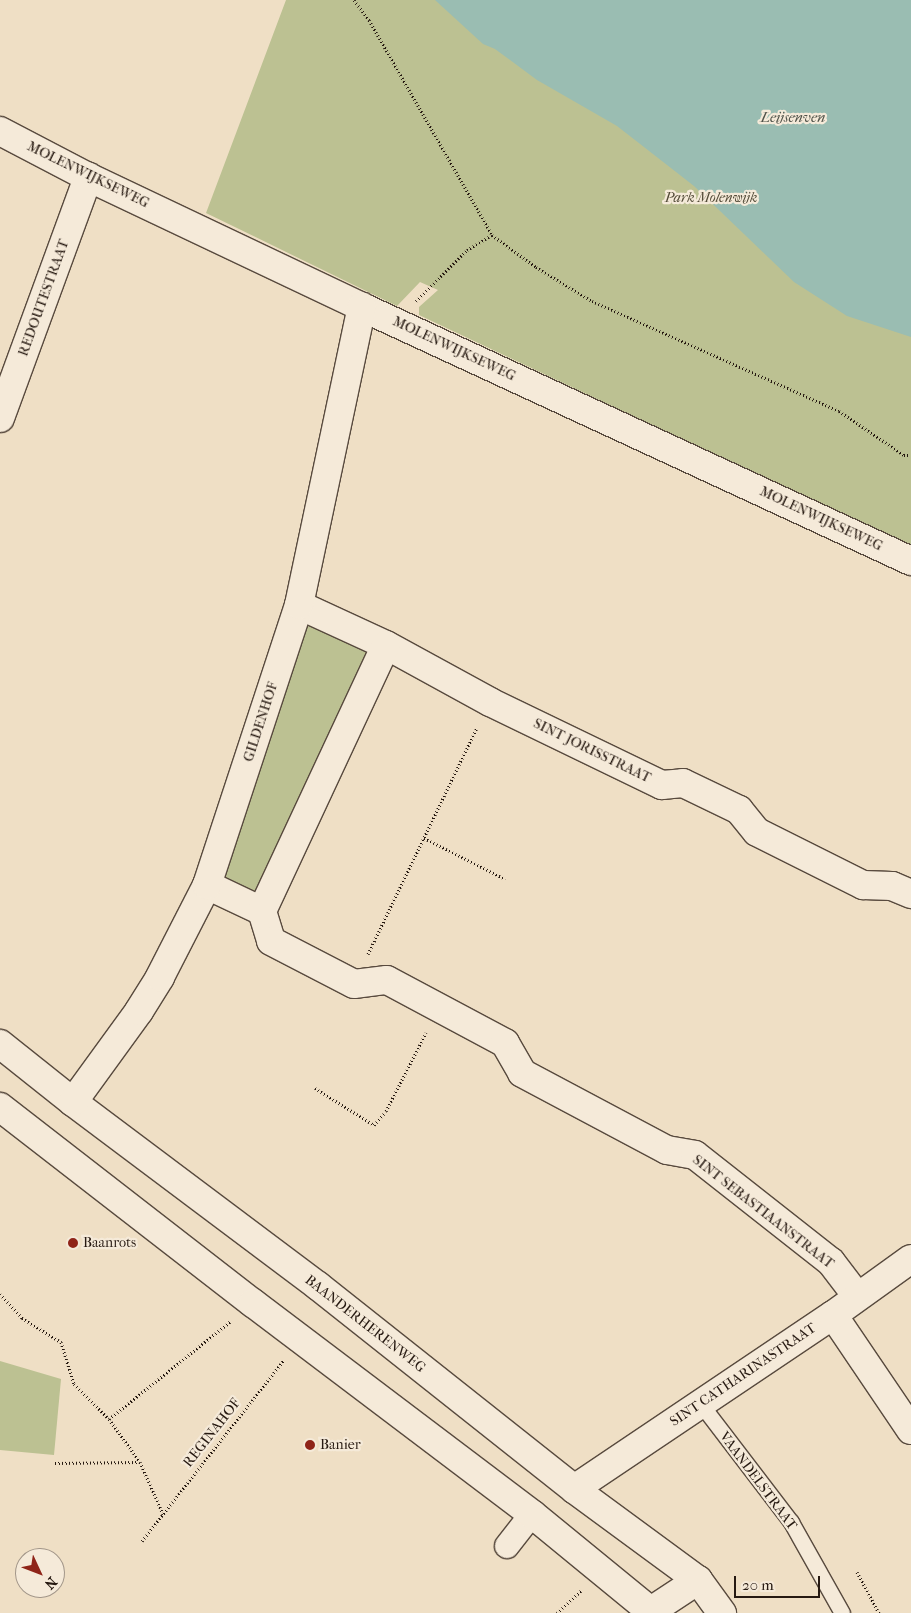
<!DOCTYPE html>
<html>
<head>
<meta charset="utf-8">
<style>
  body { margin:0 }
  #map { position:relative; width:911px; height:1613px; overflow:hidden; background:#efdfc5; font-family:"IM FELL French Canon",serif }
  div>[style] { position:absolute }
  [style*='--x'] { left:calc(var(--x)*1px); top:calc(var(--y)*1px); width:calc(var(--w)*1px); rotate:calc(var(--a)*1deg) }
  .green>* { inset:0; background:#bcc192 }
  .water>* { inset:0; background:#9abdb2 }
  .path>* { height:3px; margin-top:-1.5px; transform-origin:0; background:repeating-linear-gradient(90deg,#261911 0 1px,transparent 0 3.5px) }
  .roads { filter:drop-shadow(1px 0 #584a3e) drop-shadow(-1px 0 #584a3e) drop-shadow(0 1px #584a3e) drop-shadow(0 -1px #584a3e) }
  .service>* { height:15px; margin:-7.5px; padding:0 7.5px; transform-origin:7.5px; border-radius:7.5px; background:#f5ead9 }
  .pedestrian>* { height:24px; margin:-12px; padding:0 12px; transform-origin:12px; border-radius:12px; background:#f5ead9 }
  .minor>* { height:28px; margin:-14px; padding:0 14px; transform-origin:14px; border-radius:14px; background:#f5ead9 }
  .dots>* { width:14px; height:14px; translate:-50% -50%; box-sizing:border-box; border:2px solid #f5ead9; border-radius:50% }
  span { translate:-50% -50%; white-space:nowrap; text-align:center; line-height:1.15; -webkit-text-stroke:4.5px #f5ead9; paint-order:stroke }
  .street-label { font-size:14px; color:#261911 }
  .park-label { font-size:14px; color:#534b38; font-style:italic }
  .poi-label { font-size:14px; color:#261911 }
  .left { translate:0 -50%; text-align:left }
  .water-label { font-size:15px; color:#4f5249; font-style:italic }
  .north { position:absolute; left:15px; top:1548px; width:50px; height:50px; box-sizing:border-box; background:#f5ead9; border:1px solid #a29689; border-radius:50%; rotate:133deg; font-size:14px; font-weight:700; line-height:20px; text-align:center; color:#261911 }
  .north::after { content:''; display:block; margin:auto; width:18px; height:22px; background:#8f2418; clip-path:polygon(50% 0,100% 100%,50% 72%,0 100%) }
  .scale { position:absolute; left:734px; top:1576px; width:86px; height:22px; box-sizing:border-box; border:2px solid #261911; border-top:0; padding-left:6px; font-size:15px; line-height:18px; white-space:nowrap; color:#261911; -webkit-text-stroke:4px #f5ead9; paint-order:stroke }
</style>
</head>
<body>
<div id="map">
  <div class="green">
    <div style="clip-path:polygon(286px 0,911px 0,911px 547px,419px 315px,419px 307px,438px 290px,420px 282px,397px 306px,206px 213px)"></div>
    <div style="clip-path:polygon(308px 622px,369px 647px,371px 655px,259px 903px,216px 883px)"></div>
    <div style="clip-path:polygon(0 1361px,61px 1379px,54px 1455px,0 1450px)"></div>
  </div>
  <div class="water">
    <div style="clip-path:polygon(435px 0,911px 0,911px 337px,847px 316px,794px 282px,694px 186px,617px 126px,537px 80px,495px 49px,483px 44px)"></div>
  </div>
  <div class="path">
    <div style="--x:354;--y:0;--w:25;--a:53"></div>
    <div style="--x:369;--y:20;--w:248;--a:60.2"></div>
    <div style="--x:492;--y:235;--w:54;--a:36"></div>
    <div style="--x:536;--y:267;--w:66;--a:31.3"></div>
    <div style="--x:592;--y:301;--w:270;--a:24"></div>
    <div style="--x:839;--y:411;--w:78;--a:34.1"></div>
    <div style="--x:904;--y:455;--w:7;--a:0"></div>
    <div style="--x:416;--y:301;--w:72;--a:-45"></div>
    <div style="--x:467;--y:250;--w:29;--a:-31"></div>
    <div style="--x:424;--y:838;--w:91;--a:26.8"></div>
    <div style="--x:368;--y:954;--w:251;--a:-64.3"></div>
    <div style="--x:315;--y:1088;--w:70;--a:32.1"></div>
    <div style="--x:374;--y:1125;--w:18;--a:-49"></div>
    <div style="--x:386;--y:1111;--w:88;--a:-62.9"></div>
    <div style="--x:0;--y:1294;--w:33;--a:47"></div>
    <div style="--x:22;--y:1318;--w:46;--a:31.6"></div>
    <div style="--x:61;--y:1342;--w:44;--a:72.8"></div>
    <div style="--x:74;--y:1384;--w:49;--a:45"></div>
    <div style="--x:109;--y:1419;--w:53;--a:54.2"></div>
    <div style="--x:140;--y:1462;--w:57;--a:66.1"></div>
    <div style="--x:109;--y:1419;--w:156;--a:-38.8"></div>
    <div style="--x:55;--y:1463;--w:84;--a:-0.7"></div>
    <div style="--x:142;--y:1541;--w:229;--a:-51.9"></div>
    <div style="--x:857;--y:1572;--w:47;--a:61.8"></div>
    <div style="--x:557;--y:1613;--w:34;--a:-43"></div>
  </div>
  <div class="roads">
    <div class="service">
      <div style="--x:700;--y:1403;--w:150;--a:52.6"></div>
      <div style="--x:791;--y:1522;--w:104;--a:60.7"></div>
    </div>
    <div class="pedestrian">
      <div style="--x:507;--y:1546;--w:41;--a:-52"></div>
    </div>
    <div class="minor">
      <div style="--x:0;--y:131;--w:99;--a:27.6"></div>
      <div style="--x:88;--y:177;--w:303;--a:25.4"></div>
      <div style="--x:362;--y:307;--w:605;--a:24.83"></div>
      <div style="--x:0;--y:418;--w:257;--a:-69.9"></div>
      <div style="--x:299;--y:605;--w:96;--a:24.7"></div>
      <div style="--x:386;--y:645;--w:119;--a:28.7"></div>
      <div style="--x:490;--y:702;--w:191;--a:25.8"></div>
      <div style="--x:662;--y:785;--w:21;--a:-5"></div>
      <div style="--x:683;--y:783;--w:62;--a:25.7"></div>
      <div style="--x:739;--y:810;--w:28;--a:51"></div>
      <div style="--x:757;--y:832;--w:119;--a:26.6"></div>
      <div style="--x:863;--y:885;--w:29;--a:2"></div>
      <div style="--x:892;--y:886;--w:21;--a:23"></div>
      <div style="--x:207;--y:885;--w:61;--a:25.3"></div>
      <div style="--x:262;--y:911;--w:31;--a:73"></div>
      <div style="--x:271;--y:941;--w:93;--a:27.4"></div>
      <div style="--x:354;--y:984;--w:33;--a:-7"></div>
      <div style="--x:387;--y:980;--w:134;--a:28.1"></div>
      <div style="--x:505;--y:1043;--w:34;--a:60"></div>
      <div style="--x:522;--y:1073;--w:164;--a:28"></div>
      <div style="--x:667;--y:1150;--w:28;--a:10"></div>
      <div style="--x:695;--y:1155;--w:173;--a:38.2"></div>
      <div style="--x:831;--y:1262;--w:43;--a:52.6"></div>
      <div style="--x:262;--y:911;--w:293;--a:-65"></div>
      <div style="--x:0;--y:1044;--w:93;--a:38.5"></div>
      <div style="--x:73;--y:1102;--w:306;--a:36.9"></div>
      <div style="--x:318;--y:1286;--w:327;--a:38.4"></div>
      <div style="--x:574;--y:1489;--w:154;--a:36.3"></div>
      <div style="--x:698;--y:1580;--w:41;--a:54"></div>
      <div style="--x:73;--y:1102;--w:112;--a:-54"></div>
      <div style="--x:139;--y:1011;--w:40;--a:-58"></div>
      <div style="--x:160;--y:977;--w:103;--a:-62.9"></div>
      <div style="--x:207;--y:885;--w:295;--a:-71.8"></div>
      <div style="--x:299;--y:605;--w:305;--a:-78.1"></div>
      <div style="--x:0;--y:1107;--w:320;--a:37.8"></div>
      <div style="--x:253;--y:1303;--w:350;--a:37.1"></div>
      <div style="--x:532;--y:1514;--w:156;--a:39.3"></div>
      <div style="--x:833;--y:1315;--w:139;--a:55.9"></div>
      <div style="--x:574;--y:1489;--w:312;--a:-33.9"></div>
      <div style="--x:833;--y:1315;--w:96;--a:-35.7"></div>
      <div style="--x:648;--y:1613;--w:60;--a:-33.4"></div>
    </div>
  </div>
  <div class="dots">
    <div style="left:73px;top:1243px;background:#8f2418"></div>
    <div style="left:310px;top:1445px;background:#8f2418"></div>
  </div>
  <div class="street-label">
    <span style="left:88px;top:175px;rotate:26deg">MOLENWIJKSEWEG</span>
    <span style="left:44px;top:298px;rotate:-70deg">REDOUTESTRAAT</span>
    <span style="left:454px;top:349px;rotate:25deg">MOLENWIJKSEWEG</span>
    <span style="left:821px;top:519px;rotate:25deg">MOLENWIJKSEWEG</span>
    <span style="left:261px;top:722px;rotate:-72deg">GILDENHOF</span>
    <span style="left:592px;top:751px;rotate:26deg">SINT JORISSTRAAT</span>
    <span style="left:763px;top:1212px;rotate:38deg">SINT SEBASTIAANSTRAAT</span>
    <span style="left:365px;top:1324px;rotate:38deg">BAANDERHERENWEG</span>
    <span style="left:743px;top:1375px;rotate:-34deg">SINT CATHARINASTRAAT</span>
    <span style="left:212px;top:1433px;rotate:-52deg">REGINAHOF</span>
    <span style="left:758px;top:1481px;rotate:53deg">VAANDELSTRAAT</span>
  </div>
  <div class="park-label">
    <span style="left:711px;top:198px">Park Molenwijk</span>
  </div>
  <div class="poi-label">
    <span class="left" style="left:83px;top:1243px">Baanrots</span>
    <span class="left" style="left:320px;top:1445px">Banier</span>
  </div>
  <div class="water-label">
    <span style="left:793px;top:118px">Leijsenven</span>
  </div>
  <div class="north">N</div>
  <div class="scale">20 m</div>
</div>
</body>
</html>
